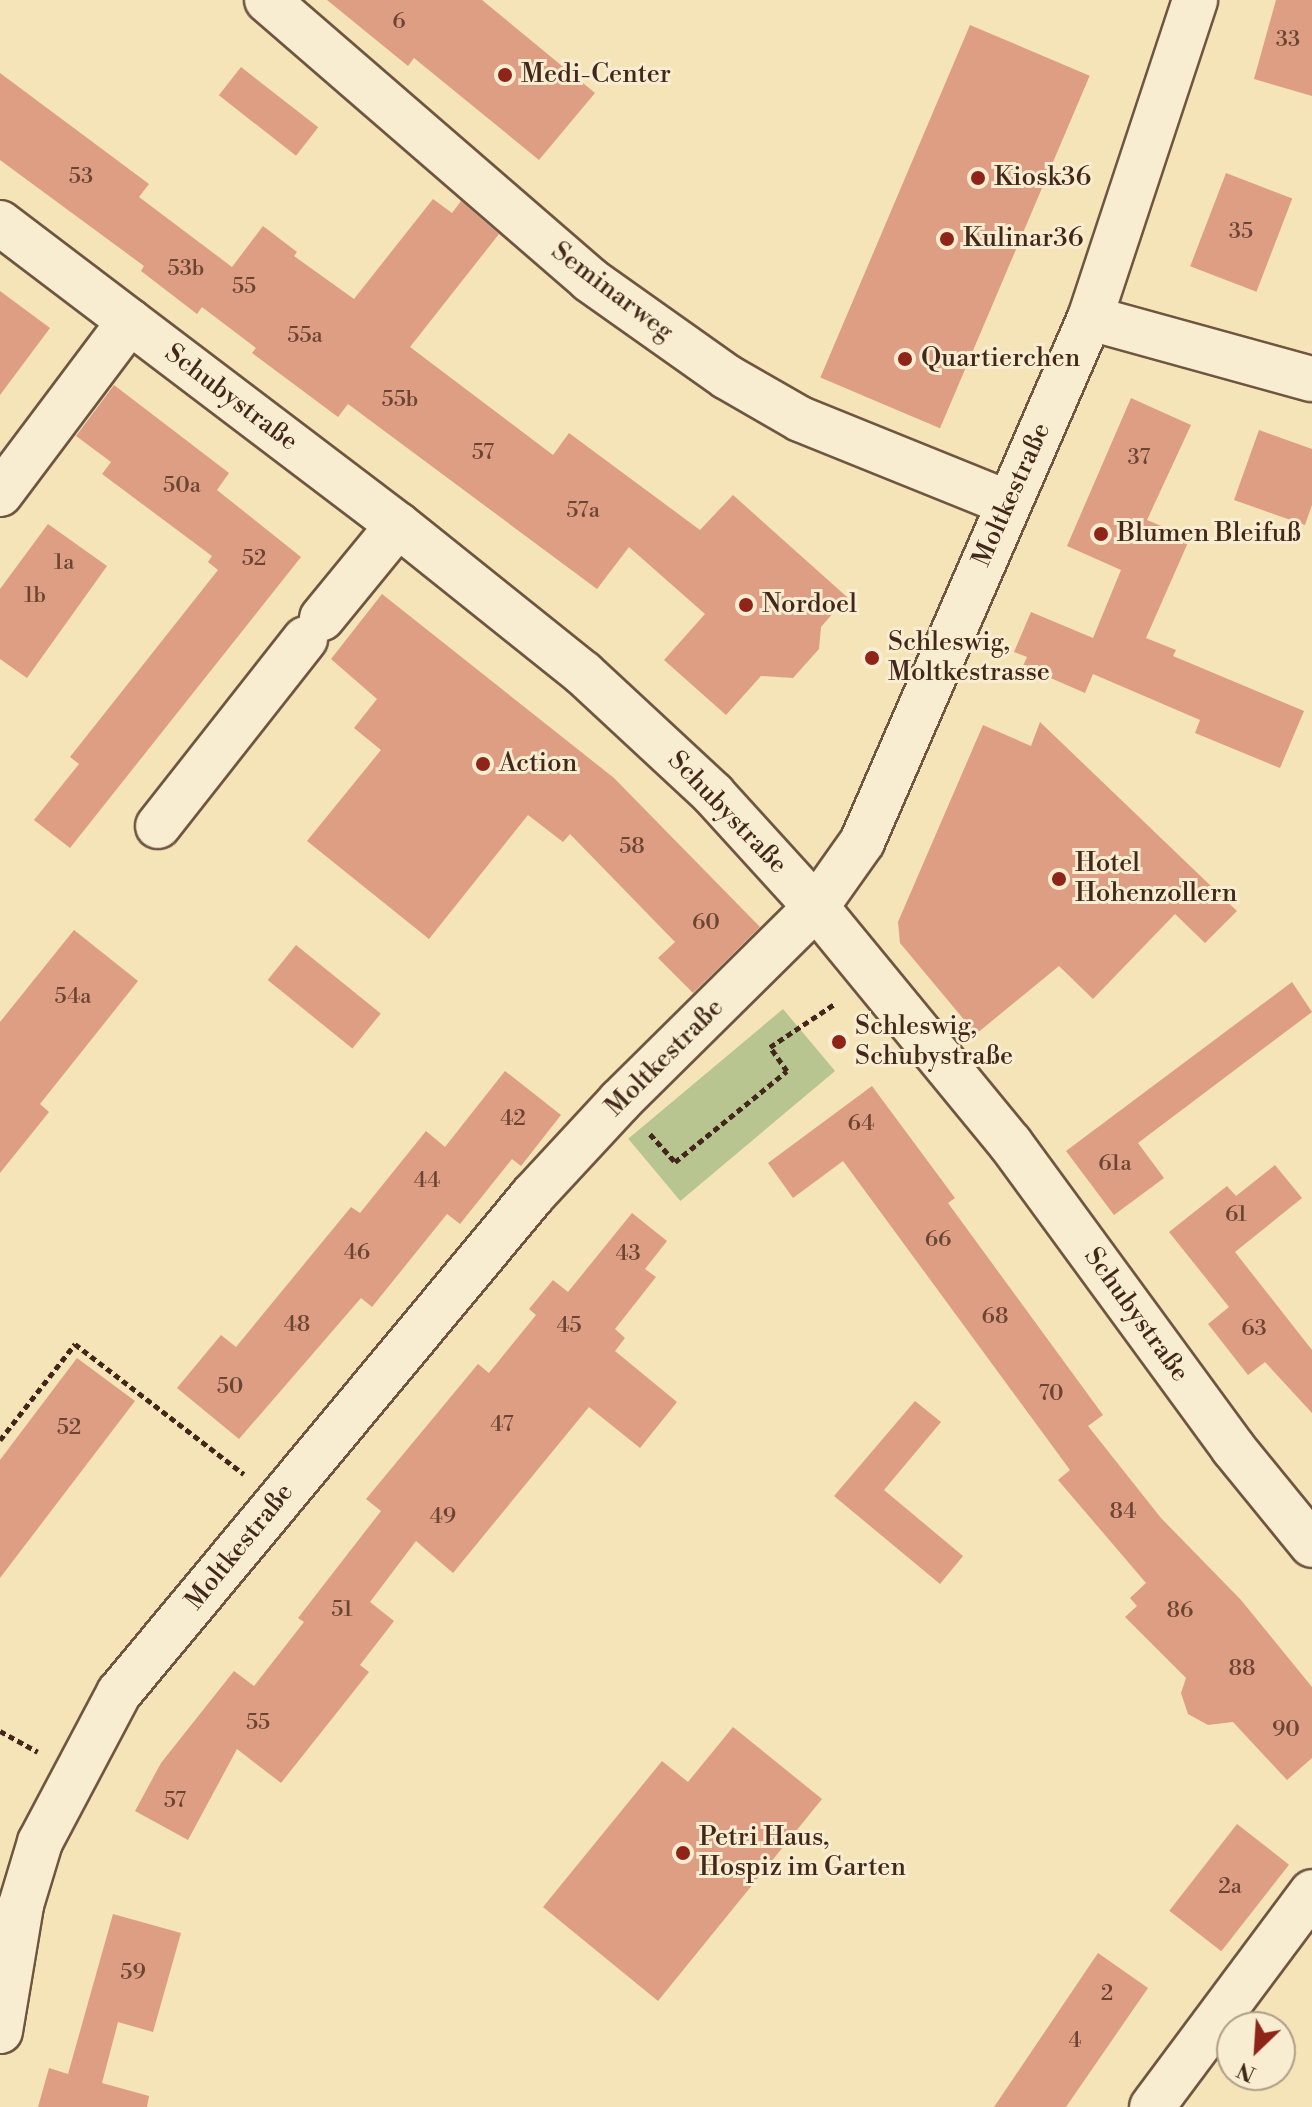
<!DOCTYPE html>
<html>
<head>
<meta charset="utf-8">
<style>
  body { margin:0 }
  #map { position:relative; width:1312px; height:2107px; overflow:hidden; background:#f5e4b7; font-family:"Libre Bodoni",serif }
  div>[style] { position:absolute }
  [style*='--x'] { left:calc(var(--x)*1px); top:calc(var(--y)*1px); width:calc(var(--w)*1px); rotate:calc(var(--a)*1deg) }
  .green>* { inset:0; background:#b8c591; transform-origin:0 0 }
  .building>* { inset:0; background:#de9e83; transform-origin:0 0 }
  .path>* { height:5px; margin-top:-2.5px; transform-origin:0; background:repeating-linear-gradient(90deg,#43271a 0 6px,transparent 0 10px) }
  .roads { filter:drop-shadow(2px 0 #705641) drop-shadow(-2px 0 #705641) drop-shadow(0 2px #705641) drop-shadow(0 -2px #705641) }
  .minor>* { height:44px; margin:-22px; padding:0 22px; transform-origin:22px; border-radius:22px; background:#f8edd0 }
  .dots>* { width:22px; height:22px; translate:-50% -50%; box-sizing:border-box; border:4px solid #f8edd0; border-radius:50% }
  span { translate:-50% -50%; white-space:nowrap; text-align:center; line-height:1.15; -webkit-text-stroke:6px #f8edd0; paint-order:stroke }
  .number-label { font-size:22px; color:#6a4534 }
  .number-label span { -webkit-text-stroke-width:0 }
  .poi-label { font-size:26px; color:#43271a }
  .left { translate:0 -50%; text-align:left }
  .street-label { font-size:26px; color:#43271a }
  .north { position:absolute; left:1216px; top:2011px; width:80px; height:80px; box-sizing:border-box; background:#f8edd0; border:2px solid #b09e87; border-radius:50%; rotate:205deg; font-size:22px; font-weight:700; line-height:32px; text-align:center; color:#43271a }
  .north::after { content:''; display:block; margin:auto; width:28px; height:36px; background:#8f2418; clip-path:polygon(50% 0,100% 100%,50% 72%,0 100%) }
</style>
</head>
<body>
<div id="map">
  <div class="green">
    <div style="left:783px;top:1009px;width:81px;height:202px;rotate:50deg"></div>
  </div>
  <div class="building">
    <div style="clip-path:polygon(327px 0,482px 0,595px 93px,539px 160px,414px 58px,408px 66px)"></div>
    <div style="clip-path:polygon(1276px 0,1312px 0,1312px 96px,1254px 79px)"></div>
    <div style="left:970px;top:25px;width:130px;height:383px;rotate:23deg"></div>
    <div style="left:241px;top:67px;width:98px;height:36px;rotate:38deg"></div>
    <div style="clip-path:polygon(0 73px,149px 184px,139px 197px,232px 267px,263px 226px,297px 252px,294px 256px,354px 299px,433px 199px,452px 213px,461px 201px,499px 234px,410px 347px,553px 455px,569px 433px,700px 530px,733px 495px,847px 597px,821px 627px,819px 649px,793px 678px,761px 676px,726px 715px,664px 660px,705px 614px,629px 547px,597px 589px,348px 404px,338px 417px,252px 353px,256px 348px,202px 307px,197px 314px,141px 271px,144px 266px,0 160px)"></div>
    <div style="left:1226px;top:173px;width:71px;height:100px;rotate:21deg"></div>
    <div style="clip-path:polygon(0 291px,50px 328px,0 395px)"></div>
    <div style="clip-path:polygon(114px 385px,229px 473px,217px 490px,301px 557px,70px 848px,34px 820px,79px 764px,70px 757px,218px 570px,208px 562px,212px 556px,102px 474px,111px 462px,76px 436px)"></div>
    <div style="clip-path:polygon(1131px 398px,1191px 425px,1147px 520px,1190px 538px,1146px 638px,1176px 650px,1173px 656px,1304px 711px,1280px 768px,1195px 733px,1200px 720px,1093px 674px,1085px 693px,1023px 666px,1027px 657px,1014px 652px,1031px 612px,1093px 638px,1121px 570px,1067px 546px)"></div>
    <div style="clip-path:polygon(1259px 430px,1312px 449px,1312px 505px,1305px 525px,1234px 500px)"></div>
    <div style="clip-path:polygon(48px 524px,107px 566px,27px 678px,0 659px,0 589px)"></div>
    <div style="clip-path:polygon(382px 594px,614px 778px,760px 927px,693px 993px,658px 958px,675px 942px,570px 834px,563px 842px,528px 815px,429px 939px,307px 841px,381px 750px,354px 728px,377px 699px,331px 659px)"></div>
    <div style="clip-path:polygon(1040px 722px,1237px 911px,1205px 943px,1175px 914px,1093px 999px,1059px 966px,976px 1034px,900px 943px,898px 922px,983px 725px,1031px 746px)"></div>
    <div style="clip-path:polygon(74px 930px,138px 981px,40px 1104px,49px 1112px,0 1173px,0 1022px)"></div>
    <div style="left:296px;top:945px;width:109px;height:45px;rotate:39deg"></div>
    <div style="clip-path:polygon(1292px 982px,1312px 1012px,1138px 1143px,1164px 1178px,1114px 1215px,1066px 1151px)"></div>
    <div style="clip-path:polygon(505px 1071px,561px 1115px,521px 1166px,512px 1159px,460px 1224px,447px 1214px,372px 1307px,361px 1298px,239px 1439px,177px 1388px,221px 1335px,236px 1347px,351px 1207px,360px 1213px,426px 1131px,445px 1147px)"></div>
    <div style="clip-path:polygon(872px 1086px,955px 1198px,948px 1203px,1103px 1415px,1088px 1426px,1161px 1518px,1241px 1600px,1312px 1687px,1312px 1758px,1287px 1780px,1233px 1722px,1208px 1725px,1188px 1714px,1181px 1693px,1186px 1678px,1125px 1617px,1137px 1606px,1130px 1598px,1146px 1583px,1058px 1480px,1070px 1470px,843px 1161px,793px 1198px,768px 1163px)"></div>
    <div style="clip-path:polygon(1275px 1165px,1302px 1198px,1235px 1252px,1312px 1350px,1312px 1413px,1265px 1362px,1248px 1375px,1208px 1324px,1229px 1307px,1169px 1232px,1227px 1186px,1236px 1196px)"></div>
    <div style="clip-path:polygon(632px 1213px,667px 1241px,645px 1269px,656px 1277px,615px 1329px,625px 1338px,615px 1351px,677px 1402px,640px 1448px,589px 1407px,453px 1573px,416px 1541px,370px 1602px,394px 1621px,360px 1665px,369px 1672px,281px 1783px,237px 1749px,188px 1840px,135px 1811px,161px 1763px,234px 1671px,254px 1686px,304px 1622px,298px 1618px,381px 1511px,366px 1499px,478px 1364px,489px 1373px,536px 1315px,529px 1309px,553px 1280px,568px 1292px)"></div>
    <div style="clip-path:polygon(77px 1358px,135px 1401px,0 1578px,0 1460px)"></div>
    <div style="clip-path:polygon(915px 1401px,941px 1422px,884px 1490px,963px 1556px,940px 1584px,834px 1496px)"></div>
    <div style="clip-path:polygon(733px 1727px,822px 1799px,658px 2001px,543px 1907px,662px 1761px,688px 1782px)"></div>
    <div style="left:1237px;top:1824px;width:66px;height:110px;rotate:38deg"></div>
    <div style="clip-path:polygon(113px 1914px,181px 1933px,153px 2032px,118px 2022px,102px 2083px,149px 2096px,147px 2107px,38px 2107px,49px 2068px,68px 2074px)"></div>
    <div style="clip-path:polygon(1098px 1953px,1148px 1988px,1066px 2107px,994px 2107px)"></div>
  </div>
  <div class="path">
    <div style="--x:650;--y:1134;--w:38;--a:48"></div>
    <div style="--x:675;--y:1162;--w:144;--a:-39.1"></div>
    <div style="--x:787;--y:1071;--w:29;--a:-125"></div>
    <div style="--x:770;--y:1047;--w:79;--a:-33.7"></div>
    <div style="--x:0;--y:1440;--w:122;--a:-52"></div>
    <div style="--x:75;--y:1344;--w:213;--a:37.6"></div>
    <div style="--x:0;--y:1731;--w:43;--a:28.9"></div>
  </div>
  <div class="roads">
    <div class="minor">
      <div style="--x:267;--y:0;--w:427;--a:40.9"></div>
      <div style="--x:590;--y:280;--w:168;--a:35.3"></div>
      <div style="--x:727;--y:377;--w:84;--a:29.9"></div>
      <div style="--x:800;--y:419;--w:224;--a:22"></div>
      <div style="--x:0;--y:223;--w:500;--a:37.2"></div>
      <div style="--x:398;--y:525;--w:237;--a:38.7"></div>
      <div style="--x:583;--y:673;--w:178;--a:42.9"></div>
      <div style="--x:713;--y:794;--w:153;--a:47.7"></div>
      <div style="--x:816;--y:907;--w:306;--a:50.6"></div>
      <div style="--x:1010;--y:1143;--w:378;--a:53.8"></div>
      <div style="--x:1233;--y:1448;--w:125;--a:50.8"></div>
      <div style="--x:1090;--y:318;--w:230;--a:15.4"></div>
      <div style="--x:0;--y:494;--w:216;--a:-53.1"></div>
      <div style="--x:322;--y:618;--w:120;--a:-50.7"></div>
      <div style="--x:158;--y:826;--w:238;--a:-51.8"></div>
      <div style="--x:0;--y:2031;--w:128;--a:-80.5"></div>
      <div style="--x:21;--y:1905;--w:66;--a:-73.2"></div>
      <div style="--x:40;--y:1842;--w:169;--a:-62.1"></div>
      <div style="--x:119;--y:1693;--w:648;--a:-50.26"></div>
      <div style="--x:533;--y:1195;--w:128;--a:-47.2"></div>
      <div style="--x:620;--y:1101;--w:276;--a:-44.7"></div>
      <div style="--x:816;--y:907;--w:80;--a:-54.7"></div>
      <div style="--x:862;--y:842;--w:571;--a:-66.49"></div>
      <div style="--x:1090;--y:318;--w:335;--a:-71.7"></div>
      <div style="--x:1152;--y:2107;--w:268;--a:-53.3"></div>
    </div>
  </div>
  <div class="dots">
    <div style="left:505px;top:75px;background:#8f2418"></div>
    <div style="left:978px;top:178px;background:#8f2418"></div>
    <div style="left:947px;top:239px;background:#8f2418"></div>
    <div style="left:905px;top:359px;background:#8f2418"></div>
    <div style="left:1101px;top:534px;background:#8f2418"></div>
    <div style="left:746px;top:605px;background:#8f2418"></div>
    <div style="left:872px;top:658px;background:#8f2418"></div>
    <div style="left:483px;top:764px;background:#8f2418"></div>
    <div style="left:1059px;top:879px;background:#8f2418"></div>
    <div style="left:839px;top:1042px;background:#8f2418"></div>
    <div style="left:683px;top:1853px;background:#8f2418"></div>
  </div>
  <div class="number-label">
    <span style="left:399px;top:22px">6</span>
    <span style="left:1288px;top:40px">33</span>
    <span style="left:81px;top:177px">53</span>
    <span style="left:1241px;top:232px">35</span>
    <span style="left:186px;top:269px">53b</span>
    <span style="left:244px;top:287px">55</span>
    <span style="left:305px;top:336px">55a</span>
    <span style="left:400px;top:400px">55b</span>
    <span style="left:483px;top:453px">57</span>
    <span style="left:1139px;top:458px">37</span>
    <span style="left:182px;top:486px">50a</span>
    <span style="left:583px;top:511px">57a</span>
    <span style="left:254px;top:559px">52</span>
    <span style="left:64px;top:563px">1a</span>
    <span style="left:35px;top:596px">1b</span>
    <span style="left:632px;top:847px">58</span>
    <span style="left:706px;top:923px">60</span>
    <span style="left:73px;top:997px">54a</span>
    <span style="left:513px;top:1119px">42</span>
    <span style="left:861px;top:1124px">64</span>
    <span style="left:1115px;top:1164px">61a</span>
    <span style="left:427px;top:1181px">44</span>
    <span style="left:1236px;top:1215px">61</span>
    <span style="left:938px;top:1240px">66</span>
    <span style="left:357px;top:1253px">46</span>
    <span style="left:628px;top:1254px">43</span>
    <span style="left:995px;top:1317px">68</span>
    <span style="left:297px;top:1325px">48</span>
    <span style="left:569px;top:1326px">45</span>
    <span style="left:1254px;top:1329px">63</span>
    <span style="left:230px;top:1387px">50</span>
    <span style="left:1051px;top:1394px">70</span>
    <span style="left:502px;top:1425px">47</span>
    <span style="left:69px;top:1428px">52</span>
    <span style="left:1123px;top:1512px">84</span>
    <span style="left:443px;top:1517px">49</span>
    <span style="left:342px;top:1610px">51</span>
    <span style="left:1180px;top:1611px">86</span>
    <span style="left:1242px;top:1669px">88</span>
    <span style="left:258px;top:1723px">55</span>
    <span style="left:1286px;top:1730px">90</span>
    <span style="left:175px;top:1801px">57</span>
    <span style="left:1230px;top:1887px">2a</span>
    <span style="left:133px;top:1973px">59</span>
    <span style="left:1107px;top:1994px">2</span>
    <span style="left:1075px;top:2041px">4</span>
  </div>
  <div class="poi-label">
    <span class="left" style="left:521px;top:75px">Medi-Center</span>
    <span class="left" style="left:994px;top:178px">Kiosk36</span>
    <span class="left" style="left:963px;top:239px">Kulinar36</span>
    <span class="left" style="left:921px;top:359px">Quartierchen</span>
    <span class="left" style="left:1117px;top:534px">Blumen Bleifuß</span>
    <span class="left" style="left:762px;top:605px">Nordoel</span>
    <span class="left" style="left:888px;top:658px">Schleswig,<br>Moltkestrasse</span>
    <span class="left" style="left:499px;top:764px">Action</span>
    <span class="left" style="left:1075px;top:879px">Hotel<br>Hohenzollern</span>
    <span class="left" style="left:855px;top:1042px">Schleswig,<br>Schubystraße</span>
    <span class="left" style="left:699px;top:1853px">Petri Haus,<br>Hospiz im Garten</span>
  </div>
  <div class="street-label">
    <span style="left:612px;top:292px;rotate:37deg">Seminarweg</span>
    <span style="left:231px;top:398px;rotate:37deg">Schubystraße</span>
    <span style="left:1012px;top:495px;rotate:-66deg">Moltkestraße</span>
    <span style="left:727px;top:813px;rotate:46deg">Schubystraße</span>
    <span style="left:665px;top:1058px;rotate:-45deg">Moltkestraße</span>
    <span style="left:1136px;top:1315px;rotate:54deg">Schubystraße</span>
    <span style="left:240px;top:1547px;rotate:-51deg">Moltkestraße</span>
  </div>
  <div class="north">N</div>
</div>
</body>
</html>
